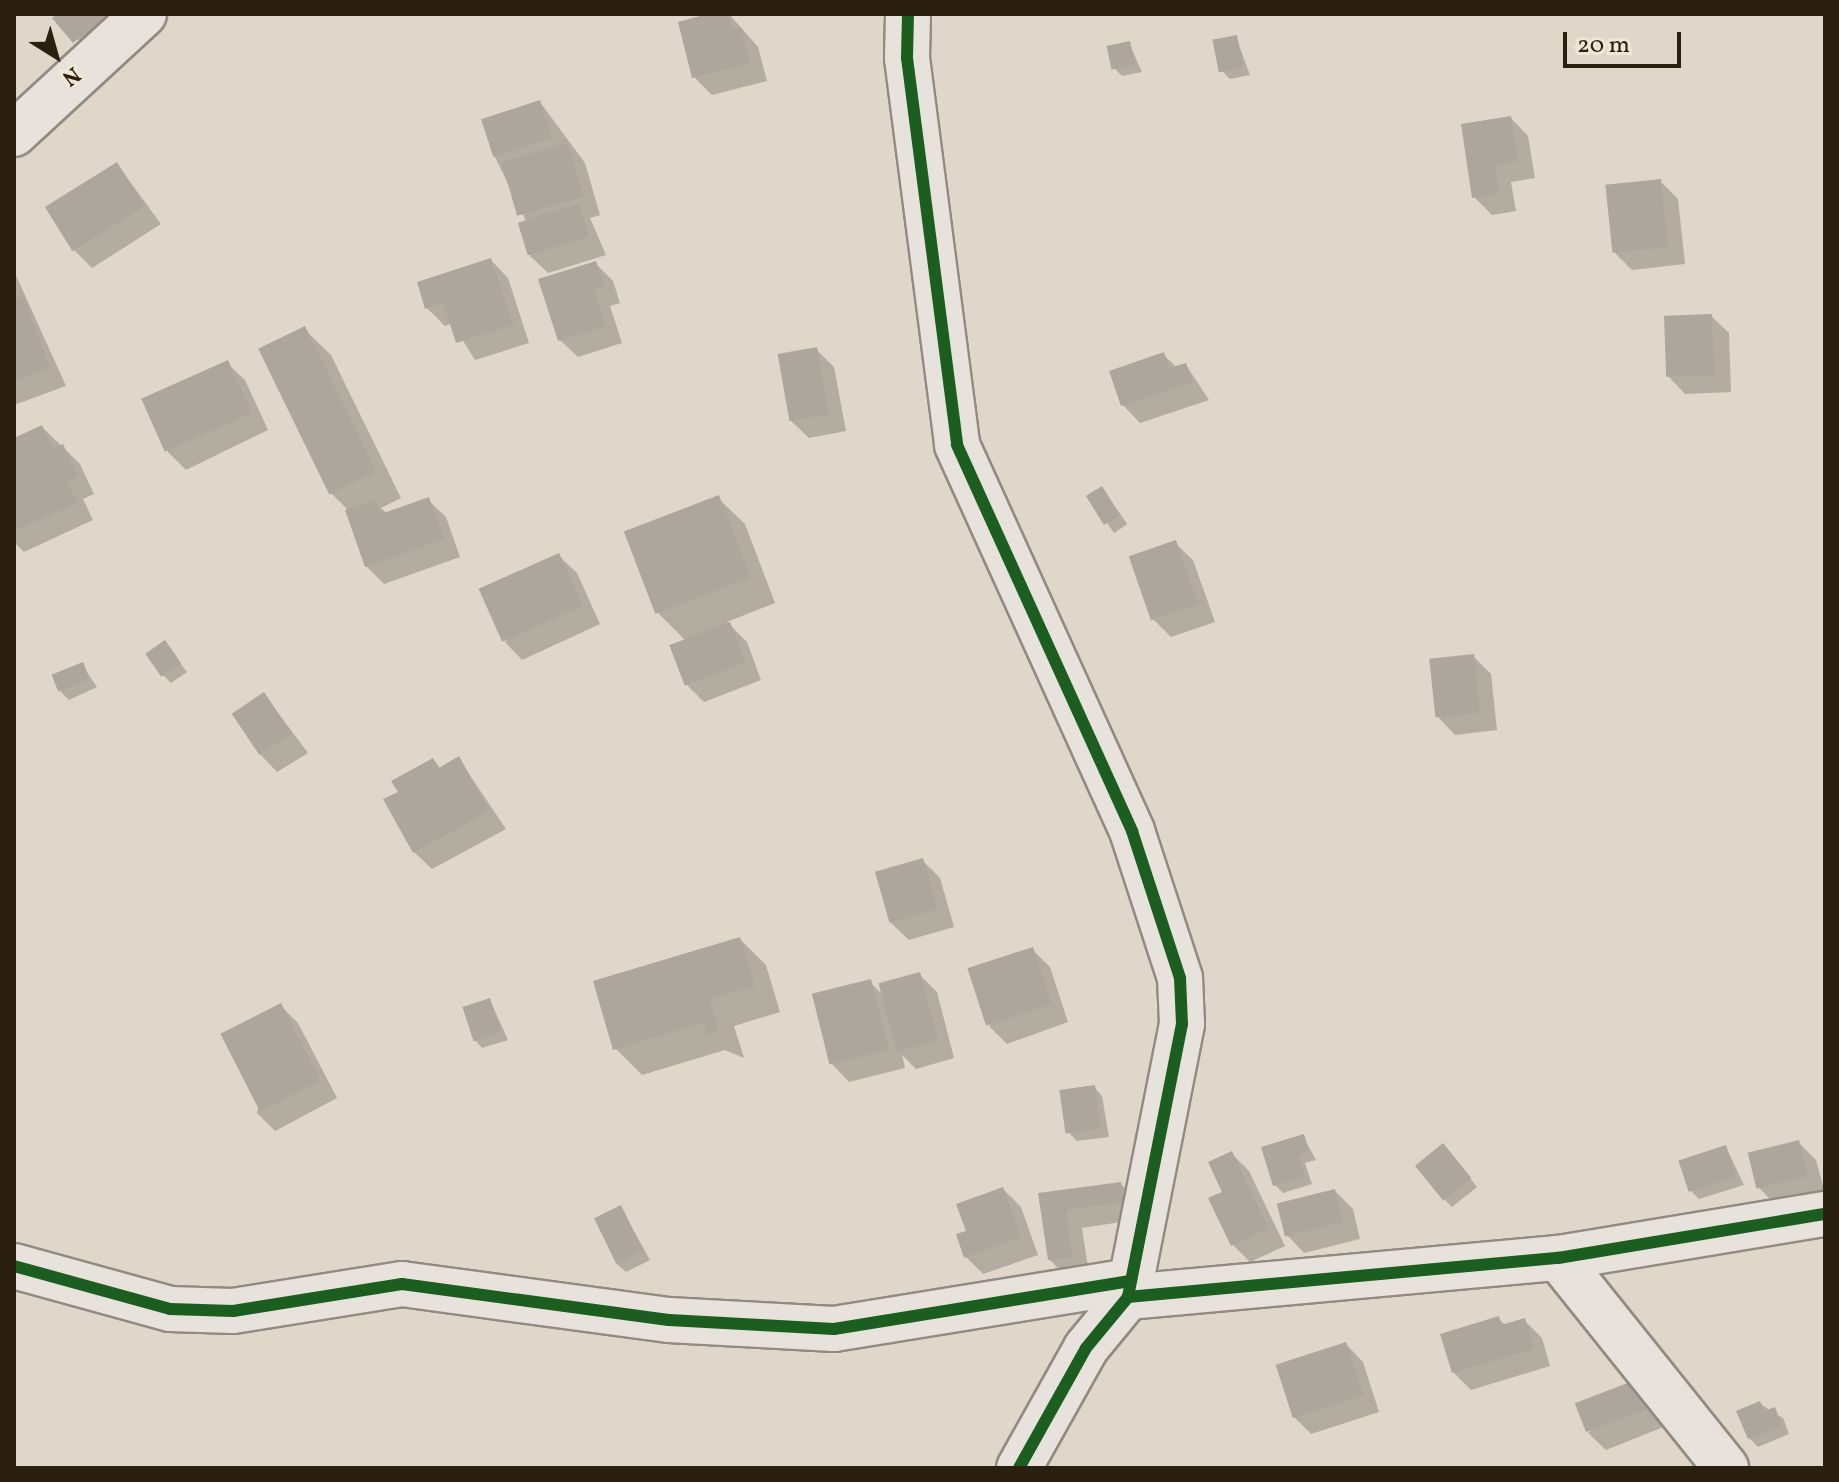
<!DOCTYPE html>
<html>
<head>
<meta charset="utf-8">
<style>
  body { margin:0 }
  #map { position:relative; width:1839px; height:1482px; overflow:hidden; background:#e0d7ca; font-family:Vollkorn,serif }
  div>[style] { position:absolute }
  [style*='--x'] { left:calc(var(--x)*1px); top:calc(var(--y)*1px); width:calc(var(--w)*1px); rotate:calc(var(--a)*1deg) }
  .shadow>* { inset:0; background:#0003; transform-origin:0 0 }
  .building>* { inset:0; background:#aca69c; transform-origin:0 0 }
  .roads { filter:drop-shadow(2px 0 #918b81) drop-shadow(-2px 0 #918b81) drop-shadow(0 2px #918b81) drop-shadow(0 -2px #918b81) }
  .minor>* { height:44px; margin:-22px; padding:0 22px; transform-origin:22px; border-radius:22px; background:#e7e2dc }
  .cycleway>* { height:12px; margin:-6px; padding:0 6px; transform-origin:6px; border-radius:6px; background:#1b5e20 }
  span { translate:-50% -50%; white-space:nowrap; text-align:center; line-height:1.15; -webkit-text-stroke:6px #f0e6d7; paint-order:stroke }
  .frame { position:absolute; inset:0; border:16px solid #2b1f0f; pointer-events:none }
  .north { position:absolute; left:16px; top:16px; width:80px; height:80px; -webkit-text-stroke:6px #f0e6d7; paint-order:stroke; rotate:143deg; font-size:22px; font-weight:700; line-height:32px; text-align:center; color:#2b1f0f }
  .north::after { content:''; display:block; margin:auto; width:28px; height:36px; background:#2b1f0f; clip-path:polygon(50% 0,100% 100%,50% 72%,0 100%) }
  .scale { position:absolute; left:1563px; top:32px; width:118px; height:36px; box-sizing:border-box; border:4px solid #2b1f0f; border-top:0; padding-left:10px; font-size:24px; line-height:28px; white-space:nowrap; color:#2b1f0f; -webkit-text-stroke:6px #f0e6d7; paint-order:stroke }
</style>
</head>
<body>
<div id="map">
  <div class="shadow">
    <div style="clip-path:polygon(60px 14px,146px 14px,92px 59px)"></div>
    <div style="clip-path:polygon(715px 14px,729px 14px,758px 47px,767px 81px,712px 95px,694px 77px)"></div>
    <div style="clip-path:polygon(1236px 37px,1250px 75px,1230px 79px,1221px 70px)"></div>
    <div style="clip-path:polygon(1129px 43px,1142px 72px,1122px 76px,1114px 68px)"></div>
    <div style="clip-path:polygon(540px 102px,585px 163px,600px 215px,590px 218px,606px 255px,548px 273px,530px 256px,527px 223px,494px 155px)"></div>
    <div style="clip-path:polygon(1511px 118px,1528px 136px,1535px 178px,1511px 182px,1516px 211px,1492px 215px,1474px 197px)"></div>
    <div style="clip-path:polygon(117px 164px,161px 224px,92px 268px,74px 250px)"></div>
    <div style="clip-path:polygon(1660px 181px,1678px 199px,1685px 264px,1632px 270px,1614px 252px)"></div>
    <div style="clip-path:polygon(491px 260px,508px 278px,529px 343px,475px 360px,452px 323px,445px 326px,427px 308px)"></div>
    <div style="clip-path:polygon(595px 263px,613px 281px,620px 303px,610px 306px,622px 343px,578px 357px,560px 340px)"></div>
    <div style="clip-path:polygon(14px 271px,66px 386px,14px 405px)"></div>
    <div style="clip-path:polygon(1711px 316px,1729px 333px,1731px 392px,1685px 394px,1668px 376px)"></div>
    <div style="clip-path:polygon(304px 329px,331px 355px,401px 498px,381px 508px,388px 514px,428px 500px,446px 517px,460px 557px,384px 584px,366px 566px,349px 511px,331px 493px)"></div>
    <div style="clip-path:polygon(817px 350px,834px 367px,846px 431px,809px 438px,791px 421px)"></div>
    <div style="clip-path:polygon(1163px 354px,1177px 368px,1186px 365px,1209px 400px,1140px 423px,1123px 405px)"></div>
    <div style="clip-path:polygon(227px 363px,245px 380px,268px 430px,186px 470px,168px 452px,145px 402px)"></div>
    <div style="clip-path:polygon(42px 427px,80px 464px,94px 494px,83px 499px,93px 520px,24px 552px,14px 542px,14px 440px)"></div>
    <div style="left:1102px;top:488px;width:44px;height:16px;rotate:55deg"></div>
    <div style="clip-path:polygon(718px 498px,745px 524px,775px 603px,727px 622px,747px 642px,761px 680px,704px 702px,686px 684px,686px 641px,657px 612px)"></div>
    <div style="clip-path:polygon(1175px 543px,1193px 560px,1215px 622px,1171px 637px,1153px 619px,1131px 558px)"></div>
    <div style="clip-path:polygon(559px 556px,577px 573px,600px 624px,522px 660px,505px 642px)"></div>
    <div style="clip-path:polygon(165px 643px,187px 672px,171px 683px,163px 675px)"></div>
    <div style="clip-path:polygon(1473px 656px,1491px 674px,1497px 730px,1455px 735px,1438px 717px)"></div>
    <div style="clip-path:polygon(82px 665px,97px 687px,69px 700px,60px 691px)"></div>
    <div style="clip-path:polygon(264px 694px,308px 753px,277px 772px,260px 754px)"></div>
    <div style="clip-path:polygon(459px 759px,506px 829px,432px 869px,414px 852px,400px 792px,433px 760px,441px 769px)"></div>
    <div style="clip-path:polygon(922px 860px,940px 878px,954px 927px,909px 940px,891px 923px)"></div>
    <div style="clip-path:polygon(740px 939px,766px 965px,780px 1012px,734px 1026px,744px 1058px,725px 1050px,642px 1075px,615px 1048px)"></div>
    <div style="clip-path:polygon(1032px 949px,1050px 967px,1068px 1022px,1007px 1044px,989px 1026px)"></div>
    <div style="clip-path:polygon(919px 974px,937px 992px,954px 1058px,916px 1069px,902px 1055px,905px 1068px,849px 1082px,832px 1064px,870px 982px,883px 995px)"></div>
    <div style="clip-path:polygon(490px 1000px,508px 1040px,482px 1048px,474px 1039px)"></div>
    <div style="clip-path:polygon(280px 1005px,298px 1023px,337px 1098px,275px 1131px,257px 1113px)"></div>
    <div style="clip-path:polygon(1094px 1087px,1102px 1096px,1109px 1137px,1077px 1141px,1069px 1133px)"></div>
    <div style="clip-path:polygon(1303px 1136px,1316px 1160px,1305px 1163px,1312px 1184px,1283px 1193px,1275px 1185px)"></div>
    <div style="clip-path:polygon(1798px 1142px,1816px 1160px,1825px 1193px,1776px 1205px,1758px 1187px)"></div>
    <div style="clip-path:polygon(1726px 1147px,1744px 1185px,1699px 1199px,1691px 1191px)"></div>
    <div style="clip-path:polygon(1231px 1153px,1249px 1171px,1285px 1246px,1250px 1262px,1233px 1245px,1225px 1193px)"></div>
    <div style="clip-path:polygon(1451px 1154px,1477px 1187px,1452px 1207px,1444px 1199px)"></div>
    <div style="clip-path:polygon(1121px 1184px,1138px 1202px,1141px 1219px,1082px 1228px,1089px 1274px,1067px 1277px,1049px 1259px,1041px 1195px)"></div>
    <div style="clip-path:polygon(1003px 1189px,1021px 1207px,1038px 1255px,983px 1274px,966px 1257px,968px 1232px)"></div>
    <div style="clip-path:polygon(1335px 1191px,1353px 1209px,1360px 1239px,1304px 1253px,1287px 1235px)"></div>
    <div style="clip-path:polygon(621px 1208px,650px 1260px,626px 1272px,617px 1264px)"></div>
    <div style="clip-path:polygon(1498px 1318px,1506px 1326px,1524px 1320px,1542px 1338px,1550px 1366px,1471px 1390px,1453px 1372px)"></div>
    <div style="clip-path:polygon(1346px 1344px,1363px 1362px,1379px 1412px,1311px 1434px,1293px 1416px)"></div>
    <div style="clip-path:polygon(1642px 1379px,1671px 1424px,1606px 1450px,1588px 1433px)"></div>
    <div style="clip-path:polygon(1759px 1403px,1783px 1418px,1789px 1434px,1758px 1447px,1749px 1438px)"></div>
  </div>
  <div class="building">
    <div style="clip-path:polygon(57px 14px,108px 14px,73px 43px,52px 18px)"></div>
    <div style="clip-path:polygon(707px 14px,728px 14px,732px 29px,741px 27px,750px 63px,692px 78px,678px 22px)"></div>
    <div style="left:1237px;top:35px;width:33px;height:25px;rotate:79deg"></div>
    <div style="left:1130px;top:41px;width:24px;height:24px;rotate:78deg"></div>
    <div style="left:540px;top:100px;width:40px;height:62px;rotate:72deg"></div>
    <div style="clip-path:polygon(1511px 116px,1518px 161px,1495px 165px,1499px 194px,1472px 198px,1461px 124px)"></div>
    <div style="left:568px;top:143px;width:56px;height:69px;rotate:74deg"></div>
    <div style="left:117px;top:162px;width:52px;height:85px;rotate:58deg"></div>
    <div style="left:1661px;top:179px;width:68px;height:56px;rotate:84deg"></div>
    <div style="left:579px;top:204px;width:34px;height:64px;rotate:73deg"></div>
    <div style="clip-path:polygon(491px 258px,513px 325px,456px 343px,443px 303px,425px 309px,417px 282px)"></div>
    <div style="clip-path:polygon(596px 261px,604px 285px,594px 289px,606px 326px,558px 341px,538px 279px)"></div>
    <div style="clip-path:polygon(23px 296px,50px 368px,14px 381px,14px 300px)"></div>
    <div style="left:1712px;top:314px;width:61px;height:48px;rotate:88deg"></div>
    <div style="left:305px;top:326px;width:162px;height:52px;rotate:64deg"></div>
    <div style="left:817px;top:347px;width:68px;height:40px;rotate:80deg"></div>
    <div style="clip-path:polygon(1164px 352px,1169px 368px,1186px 363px,1193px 382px,1121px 406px,1109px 371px)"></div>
    <div style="left:228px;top:360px;width:58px;height:95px;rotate:66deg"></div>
    <div style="clip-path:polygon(42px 425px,53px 448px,63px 444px,78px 476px,67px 481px,77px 503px,14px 531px,14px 438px)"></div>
    <div style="left:1102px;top:486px;width:34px;height:19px;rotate:58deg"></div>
    <div style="left:719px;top:495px;width:88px;height:102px;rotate:69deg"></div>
    <div style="clip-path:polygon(429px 497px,444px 539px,365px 567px,345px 510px,376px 500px,381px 514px)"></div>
    <div style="left:1176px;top:540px;width:68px;height:50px;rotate:71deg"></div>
    <div style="left:559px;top:553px;width:58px;height:88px;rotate:66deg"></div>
    <div style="left:730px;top:622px;width:43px;height:65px;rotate:69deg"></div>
    <div style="left:165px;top:640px;width:28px;height:24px;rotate:55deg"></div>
    <div style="left:1474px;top:654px;width:59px;height:45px;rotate:84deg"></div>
    <div style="left:83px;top:662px;width:18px;height:34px;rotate:68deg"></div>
    <div style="left:264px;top:692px;width:50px;height:39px;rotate:56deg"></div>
    <div style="clip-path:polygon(459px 756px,489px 811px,413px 853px,383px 799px,398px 792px,391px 781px,433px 758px,439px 768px)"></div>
    <div style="left:923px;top:858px;width:53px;height:50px;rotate:74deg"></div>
    <div style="clip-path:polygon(740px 937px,755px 986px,709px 999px,719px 1031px,707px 1035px,704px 1022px,613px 1050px,593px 981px)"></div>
    <div style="left:1033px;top:947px;width:60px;height:69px;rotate:72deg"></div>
    <div style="left:920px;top:972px;width:71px;height:43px;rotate:75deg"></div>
    <div style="left:871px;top:979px;width:73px;height:61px;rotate:76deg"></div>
    <div style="left:490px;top:998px;width:36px;height:29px;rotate:72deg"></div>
    <div style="left:281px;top:1003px;width:87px;height:68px;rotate:63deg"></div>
    <div style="left:1095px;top:1085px;width:44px;height:36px;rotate:82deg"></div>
    <div style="clip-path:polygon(1304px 1134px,1309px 1151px,1298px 1155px,1305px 1176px,1273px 1186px,1261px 1147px)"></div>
    <div style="left:1799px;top:1140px;width:37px;height:53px;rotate:76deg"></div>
    <div style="left:1443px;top:1143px;width:45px;height:36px;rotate:51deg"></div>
    <div style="left:1726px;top:1145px;width:33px;height:50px;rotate:72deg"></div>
    <div style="clip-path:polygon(1232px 1151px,1268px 1228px,1231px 1246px,1208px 1198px,1222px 1192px,1208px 1162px)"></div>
    <div style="clip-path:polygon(1121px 1182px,1125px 1202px,1066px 1210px,1072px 1257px,1048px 1260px,1038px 1193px)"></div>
    <div style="clip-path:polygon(1003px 1187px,1021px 1237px,964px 1258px,956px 1234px,966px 1231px,956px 1204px)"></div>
    <div style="left:1335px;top:1189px;width:34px;height:60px;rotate:76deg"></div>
    <div style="left:621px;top:1205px;width:51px;height:30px;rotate:64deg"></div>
    <div style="clip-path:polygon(1499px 1316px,1501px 1325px,1525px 1318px,1534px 1349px,1452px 1373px,1440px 1334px)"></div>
    <div style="left:1346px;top:1342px;width:56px;height:74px;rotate:72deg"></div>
    <div style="left:1643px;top:1377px;width:31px;height:73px;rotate:69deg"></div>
    <div style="clip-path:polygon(1760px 1401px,1764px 1411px,1775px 1407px,1782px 1426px,1748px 1439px,1736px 1411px)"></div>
  </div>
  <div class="roads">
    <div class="minor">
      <div style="--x:908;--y:14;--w:44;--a:91.3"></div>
      <div style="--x:907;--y:58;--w:390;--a:82.6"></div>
      <div style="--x:957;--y:445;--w:424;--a:65.6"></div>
      <div style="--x:1132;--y:831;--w:155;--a:71.9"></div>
      <div style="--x:1180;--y:978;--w:46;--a:87.5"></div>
      <div style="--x:1182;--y:1024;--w:278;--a:101.2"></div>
      <div style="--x:14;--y:134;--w:177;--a:-42.7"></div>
      <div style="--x:1558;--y:1258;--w:269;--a:51.3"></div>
      <div style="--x:14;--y:1266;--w:162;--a:15.4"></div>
      <div style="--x:170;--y:1309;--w:63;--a:1.8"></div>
      <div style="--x:233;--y:1311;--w:171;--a:-9.1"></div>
      <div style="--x:402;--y:1284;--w:269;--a:7.7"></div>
      <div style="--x:669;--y:1320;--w:165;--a:3.1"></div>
      <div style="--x:834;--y:1329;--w:300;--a:-9.2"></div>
      <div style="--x:1019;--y:1468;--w:137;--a:-60.8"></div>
      <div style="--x:1086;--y:1348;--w:66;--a:-50.5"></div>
      <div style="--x:1128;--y:1297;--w:432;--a:-5.2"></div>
      <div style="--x:1558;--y:1258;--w:271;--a:-9.4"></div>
    </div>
  </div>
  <div class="cycleway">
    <div style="--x:908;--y:14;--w:44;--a:91.3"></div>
    <div style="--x:907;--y:58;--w:390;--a:82.6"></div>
    <div style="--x:957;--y:445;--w:424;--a:65.6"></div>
    <div style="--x:1132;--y:831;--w:155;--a:71.9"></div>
    <div style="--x:1180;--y:978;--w:46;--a:87.5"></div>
    <div style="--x:1182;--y:1024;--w:278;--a:101.2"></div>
    <div style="--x:14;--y:1266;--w:162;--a:15.4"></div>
    <div style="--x:170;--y:1309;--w:63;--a:1.8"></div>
    <div style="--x:233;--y:1311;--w:171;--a:-9.1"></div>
    <div style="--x:402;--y:1284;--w:269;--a:7.7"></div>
    <div style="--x:669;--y:1320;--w:165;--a:3.1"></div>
    <div style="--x:834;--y:1329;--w:300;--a:-9.2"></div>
    <div style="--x:1019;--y:1468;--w:137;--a:-60.8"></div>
    <div style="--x:1086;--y:1348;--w:66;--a:-50.5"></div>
    <div style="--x:1128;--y:1297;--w:432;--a:-5.2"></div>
    <div style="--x:1558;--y:1258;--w:271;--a:-9.4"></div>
  </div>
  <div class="frame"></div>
  <div class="north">N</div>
  <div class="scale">20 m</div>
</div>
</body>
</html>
